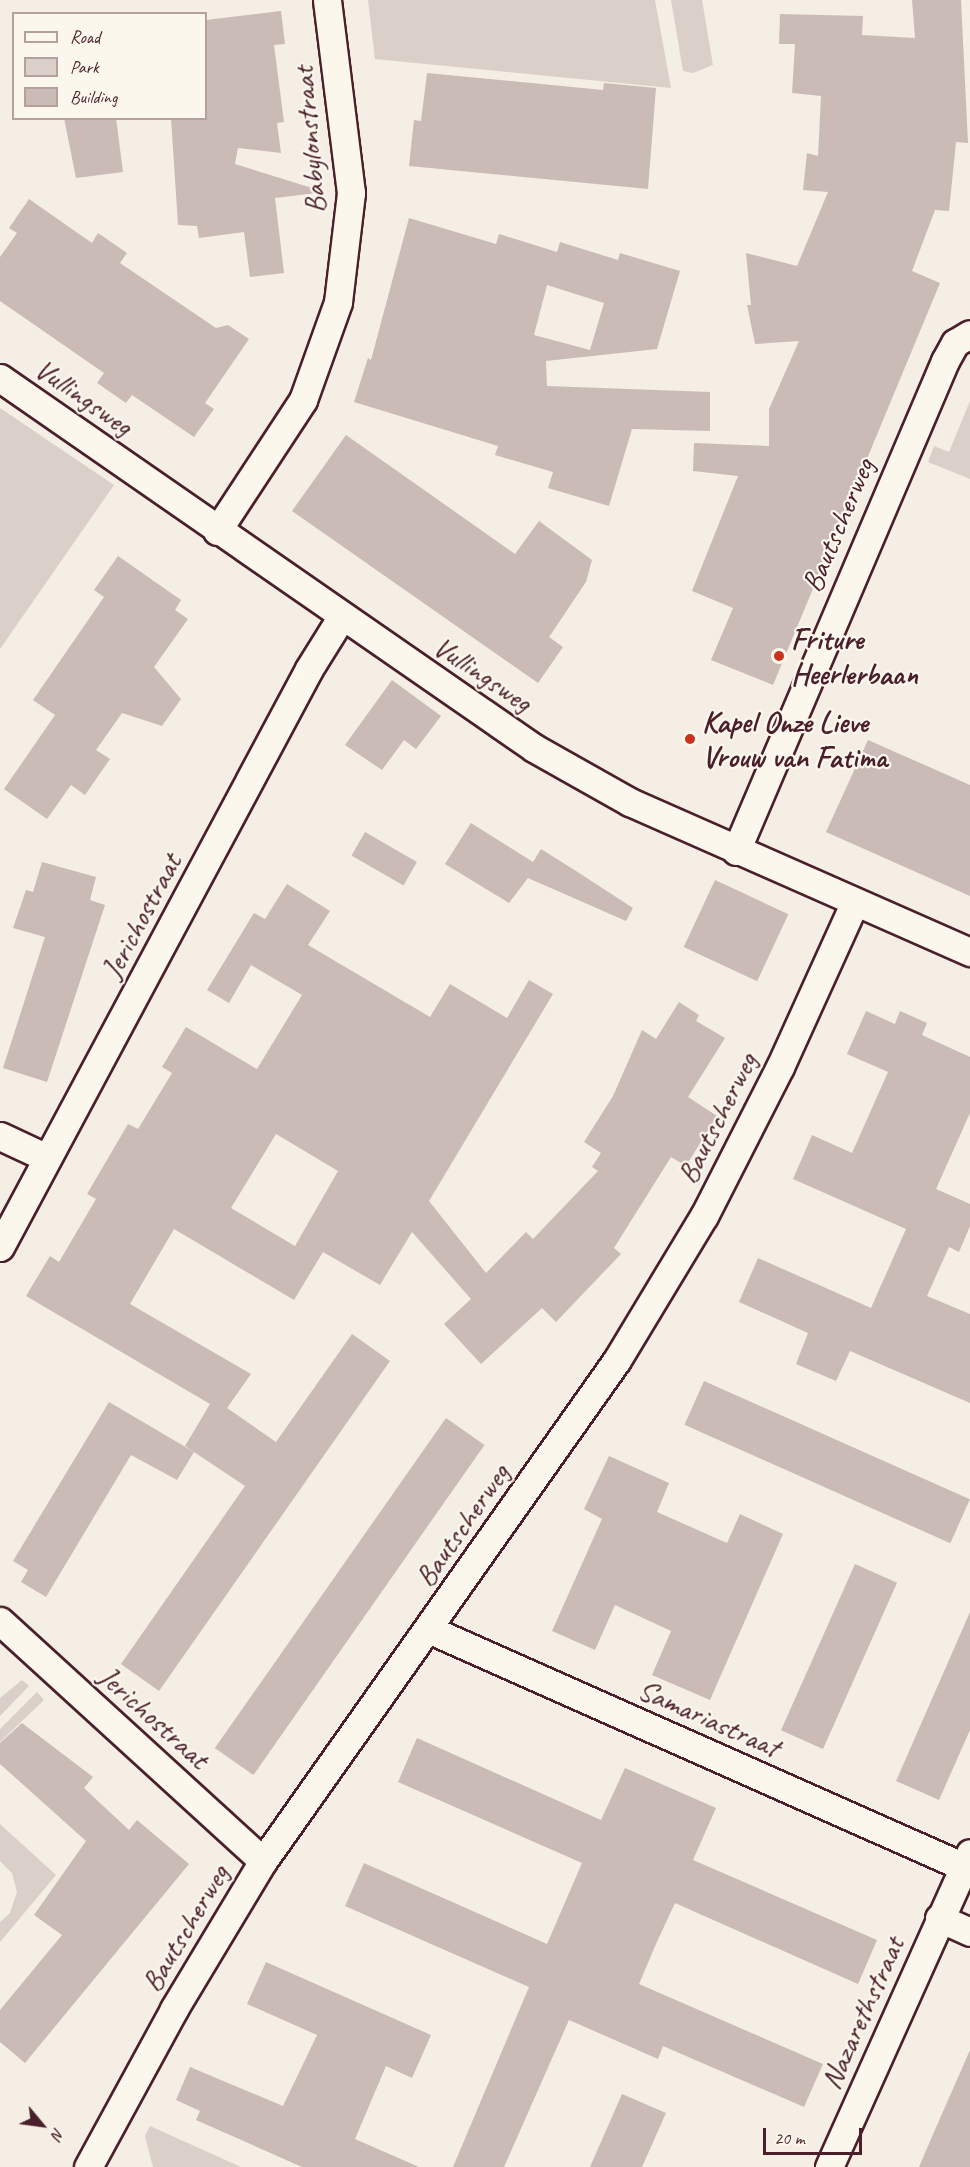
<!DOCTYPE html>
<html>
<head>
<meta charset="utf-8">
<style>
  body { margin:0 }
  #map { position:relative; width:970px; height:2167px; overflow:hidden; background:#f4eee4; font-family:Caveat,sans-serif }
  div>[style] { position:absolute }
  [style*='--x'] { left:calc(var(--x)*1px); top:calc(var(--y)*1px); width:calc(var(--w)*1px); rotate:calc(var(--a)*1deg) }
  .green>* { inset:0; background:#dbd0c9 }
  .building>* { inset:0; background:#cabbb6; transform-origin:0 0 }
  .roads { filter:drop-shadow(2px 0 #4a1f2b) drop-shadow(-2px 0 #4a1f2b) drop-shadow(0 2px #4a1f2b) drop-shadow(0 -2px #4a1f2b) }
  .street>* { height:27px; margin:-13.5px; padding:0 13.5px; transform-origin:13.5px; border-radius:13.5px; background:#fbf7ec }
  .dots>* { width:16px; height:16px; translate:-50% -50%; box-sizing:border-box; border:3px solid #fbf7ec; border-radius:50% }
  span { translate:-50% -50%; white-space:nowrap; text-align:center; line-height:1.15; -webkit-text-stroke:4.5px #fbf7ec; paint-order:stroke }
  .street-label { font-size:30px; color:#4a1f2b }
  .poi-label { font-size:30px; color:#4a1f2b; font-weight:700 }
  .left { translate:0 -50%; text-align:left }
  .legend { position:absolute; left:12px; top:12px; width:195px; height:108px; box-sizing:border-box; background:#fbf7ec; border:2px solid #b4a19f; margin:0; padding:8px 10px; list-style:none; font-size:18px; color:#4a1f2b }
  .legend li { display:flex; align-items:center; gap:12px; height:30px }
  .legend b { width:30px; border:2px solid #b4a19f }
  .north { position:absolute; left:12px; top:2095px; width:60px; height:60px; -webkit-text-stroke:4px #fbf7ec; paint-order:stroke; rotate:119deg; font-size:16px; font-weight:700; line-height:24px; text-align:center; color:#4a1f2b }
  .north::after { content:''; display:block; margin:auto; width:21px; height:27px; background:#4a1f2b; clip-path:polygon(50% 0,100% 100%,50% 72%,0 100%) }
  .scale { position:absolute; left:763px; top:2128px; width:99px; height:27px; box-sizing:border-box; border:3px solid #4a1f2b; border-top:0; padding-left:8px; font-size:18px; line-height:21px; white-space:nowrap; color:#4a1f2b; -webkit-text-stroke:4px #fbf7ec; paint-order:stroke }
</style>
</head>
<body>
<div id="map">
  <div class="green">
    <div style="clip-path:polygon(368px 0,655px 0,671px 88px,375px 59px)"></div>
    <div style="clip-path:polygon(671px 0,702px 0,713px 65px,693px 73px,683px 71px)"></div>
    <div style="clip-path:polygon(970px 401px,970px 479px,928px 462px,934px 446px,949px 452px)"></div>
    <div style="clip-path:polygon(0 408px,114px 485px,0 649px)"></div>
    <div style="clip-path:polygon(22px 1680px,29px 1686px,0 1716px,0 1698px)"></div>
    <div style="clip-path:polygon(37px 1692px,44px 1700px,0 1742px,0 1729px)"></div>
    <div style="clip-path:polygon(0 1824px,56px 1875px,0 1942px,0 1922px,10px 1913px,17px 1892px,12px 1873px,0 1861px)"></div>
    <div style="clip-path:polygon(150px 2126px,241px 2167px,153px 2167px,145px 2136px)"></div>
  </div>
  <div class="building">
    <div style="clip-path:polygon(912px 0,961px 0,968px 143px,956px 142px,949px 211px,935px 210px,912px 271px,940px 283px,773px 685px,711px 660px,733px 608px,692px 591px,738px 476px,693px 471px,694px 443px,769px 446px,769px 409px,799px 341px,755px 344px,747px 305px,751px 305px,746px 253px,797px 266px,828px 192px,803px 190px,807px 153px,818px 156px,821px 96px,792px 93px,795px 44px,779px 44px,780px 14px,863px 16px,862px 35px,915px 38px)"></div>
    <div style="clip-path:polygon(281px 11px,285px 44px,274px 45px,284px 122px,277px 123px,281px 153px,238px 148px,235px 164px,325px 192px,275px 198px,284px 273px,250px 277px,244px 232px,199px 238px,197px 226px,178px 225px,171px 118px,206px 118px,206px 20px)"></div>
    <div style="clip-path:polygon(427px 73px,603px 90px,604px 83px,656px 88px,648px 189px,409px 166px,414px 120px,421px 121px)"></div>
    <div style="clip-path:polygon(64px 118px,116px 118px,123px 172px,76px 178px)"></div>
    <div style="clip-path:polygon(29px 199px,92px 243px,98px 233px,127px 253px,120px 263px,216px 328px,228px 325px,249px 339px,205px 403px,214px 409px,194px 437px,132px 395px,126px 403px,97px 383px,104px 373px,0 301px,0 257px,17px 233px,9px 228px)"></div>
    <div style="clip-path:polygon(evenodd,409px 218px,496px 244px,499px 234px,557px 252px,560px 242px,618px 260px,620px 253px,680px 271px,657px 349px,546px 361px,547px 386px,710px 392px,710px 431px,632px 429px,609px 506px,548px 488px,553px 472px,495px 455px,498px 446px,354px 402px,368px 358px,371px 360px,409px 218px,547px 285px,604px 303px,590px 350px,534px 335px,547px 285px)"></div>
    <div style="clip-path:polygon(346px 435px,515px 554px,539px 521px,592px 560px,586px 582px,549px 637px,563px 647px,538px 683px,292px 511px)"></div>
    <div style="clip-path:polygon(118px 556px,181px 600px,175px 610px,188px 619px,154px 667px,181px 699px,162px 726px,122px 713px,96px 750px,110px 759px,85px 795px,71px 785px,47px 819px,4px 789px,55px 715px,33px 700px,104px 597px,94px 590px)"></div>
    <div style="clip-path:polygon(392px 680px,441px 716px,416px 749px,404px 740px,382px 770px,345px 745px)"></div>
    <div style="clip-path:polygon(868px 740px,970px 785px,970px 896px,826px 832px)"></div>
    <div style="clip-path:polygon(471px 823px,533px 862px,541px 849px,576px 871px,633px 908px,626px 921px,528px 878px,509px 903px,445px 864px)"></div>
    <div style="left:365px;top:832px;width:60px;height:27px;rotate:30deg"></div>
    <div style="clip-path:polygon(42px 862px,96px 877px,90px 900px,105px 905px,47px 1082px,3px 1068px,45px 937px,13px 928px,26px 890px,33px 892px)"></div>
    <div style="left:715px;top:880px;width:81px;height:74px;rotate:25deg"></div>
    <div style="clip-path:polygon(evenodd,287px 884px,330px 911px,308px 945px,430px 1017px,450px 984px,507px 1018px,529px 980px,553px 994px,429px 1201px,486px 1273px,526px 1232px,533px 1239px,598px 1171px,592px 1167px,601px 1153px,584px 1142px,613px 1096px,642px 1030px,656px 1039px,679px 1002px,699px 1015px,696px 1021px,725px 1038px,688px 1097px,717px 1116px,686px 1166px,671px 1157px,614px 1248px,621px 1254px,556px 1322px,542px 1308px,481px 1364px,444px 1324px,471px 1299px,412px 1232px,380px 1285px,323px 1252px,294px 1300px,174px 1229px,130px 1304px,251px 1374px,227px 1408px,276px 1442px,352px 1334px,390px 1361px,159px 1691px,121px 1664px,245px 1486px,185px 1446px,210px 1404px,26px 1296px,50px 1256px,59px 1262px,96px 1199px,87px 1194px,128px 1124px,138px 1129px,172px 1073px,162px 1067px,186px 1027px,257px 1069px,302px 995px,251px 965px,229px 1003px,207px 990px,254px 913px,265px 919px,287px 884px,276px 1134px,338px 1171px,295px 1246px,231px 1208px,276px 1134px)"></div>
    <div style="clip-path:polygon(866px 1011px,895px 1024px,900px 1011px,927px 1023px,922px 1035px,970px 1057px,970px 1113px,936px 1189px,970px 1204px,970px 1226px,959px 1252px,949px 1247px,927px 1296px,970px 1314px,970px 1403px,850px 1351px,836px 1381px,796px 1364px,808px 1333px,739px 1302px,758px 1258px,871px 1308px,906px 1229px,793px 1179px,812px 1135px,852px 1153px,888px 1072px,847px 1054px)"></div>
    <div style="left:704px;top:1381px;width:291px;height:48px;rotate:24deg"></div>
    <div style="clip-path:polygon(109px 1402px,194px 1452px,177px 1480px,131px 1455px,46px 1597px,21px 1582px,28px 1570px,13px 1561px)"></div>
    <div style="left:446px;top:1418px;width:47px;height:403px;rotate:35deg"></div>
    <div style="clip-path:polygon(609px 1456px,669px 1483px,657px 1512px,727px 1543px,740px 1514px,783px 1534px,710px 1700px,652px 1675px,671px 1631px,615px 1605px,595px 1650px,552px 1631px,602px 1519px,584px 1509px)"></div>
    <div style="left:855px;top:1564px;width:46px;height:182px;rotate:24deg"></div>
    <div style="clip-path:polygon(970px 1612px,970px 1730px,939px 1800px,896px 1781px)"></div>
    <div style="clip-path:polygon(22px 1723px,93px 1777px,84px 1788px,129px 1830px,137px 1820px,189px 1864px,25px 2063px,0 2042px,0 2010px,62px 1935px,34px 1915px,86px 1841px,0 1764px,0 1743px)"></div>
    <div style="clip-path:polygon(417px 1738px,601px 1820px,625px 1768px,716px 1808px,693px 1860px,877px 1940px,858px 1984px,675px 1903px,656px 1944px,639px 1984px,823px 2064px,804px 2107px,663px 2046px,658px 2059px,569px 2020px,504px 2167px,453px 2167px,529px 1987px,345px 1906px,364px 1863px,547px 1944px,582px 1863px,398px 1782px)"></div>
    <div style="clip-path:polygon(266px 1962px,431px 2035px,412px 2078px,386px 2066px,355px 2139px,419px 2167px,302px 2167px,196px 2120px,200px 2111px,176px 2100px,190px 2067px,283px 2106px,317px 2035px,247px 2004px)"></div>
    <div style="clip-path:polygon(970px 2050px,970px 2167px,919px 2167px,931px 2139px)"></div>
    <div style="clip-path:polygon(622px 2094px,666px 2113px,642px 2167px,590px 2167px)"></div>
  </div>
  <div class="roads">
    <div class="street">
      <div style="--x:0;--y:378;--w:650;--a:34.72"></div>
      <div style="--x:534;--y:748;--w:110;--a:29.4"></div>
      <div style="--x:630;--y:802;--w:372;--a:23.8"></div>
      <div style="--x:217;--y:531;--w:157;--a:-56.7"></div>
      <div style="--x:303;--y:400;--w:104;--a:-70.3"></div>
      <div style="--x:338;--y:302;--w:110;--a:-83.2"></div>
      <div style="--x:351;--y:193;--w:194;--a:-97.1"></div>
      <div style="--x:736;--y:851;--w:533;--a:-66.9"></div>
      <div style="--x:945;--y:361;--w:21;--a:-61"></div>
      <div style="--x:955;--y:343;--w:17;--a:-31"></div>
      <div style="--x:0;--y:1136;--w:50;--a:25"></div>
      <div style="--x:0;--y:1247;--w:655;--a:-61.87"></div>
      <div style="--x:309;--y:669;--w:62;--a:-58.1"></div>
      <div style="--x:0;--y:1621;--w:356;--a:42.4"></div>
      <div style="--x:428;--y:1629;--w:586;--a:23.94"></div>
      <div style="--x:939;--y:1918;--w:34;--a:24"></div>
      <div style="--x:88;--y:2167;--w:180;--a:-61.4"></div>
      <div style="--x:174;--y:2009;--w:173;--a:-59"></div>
      <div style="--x:263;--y:1861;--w:613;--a:-54.76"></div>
      <div style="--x:617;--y:1360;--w:168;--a:-58.9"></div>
      <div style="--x:704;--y:1216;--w:167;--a:-63"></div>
      <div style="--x:780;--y:1067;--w:181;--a:-65.6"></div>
      <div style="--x:829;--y:2167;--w:344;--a:-65.8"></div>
    </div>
  </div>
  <div class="dots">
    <div style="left:779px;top:656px;background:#c8321e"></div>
    <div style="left:690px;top:739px;background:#c8321e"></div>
  </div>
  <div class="street-label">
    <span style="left:309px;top:140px;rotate:-95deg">Babylonstraat</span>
    <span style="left:84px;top:397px;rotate:35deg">Vullingsweg</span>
    <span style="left:838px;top:525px;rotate:-67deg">Bautscherweg</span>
    <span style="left:483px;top:674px;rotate:34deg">Vullingsweg</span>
    <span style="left:141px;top:916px;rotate:-62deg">Jerichostraat</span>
    <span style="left:717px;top:1118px;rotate:-63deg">Bautscherweg</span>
    <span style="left:462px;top:1525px;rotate:-55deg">Bautscherweg</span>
    <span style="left:154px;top:1717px;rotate:42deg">Jerichostraat</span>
    <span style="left:709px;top:1718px;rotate:24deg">Samariastraat</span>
    <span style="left:185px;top:1928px;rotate:-59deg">Bautscherweg</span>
    <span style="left:862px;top:2013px;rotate:-66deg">Nazarethstraat</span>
  </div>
  <div class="poi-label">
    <span class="left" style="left:791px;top:656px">Friture<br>Heerlerbaan</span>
    <span class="left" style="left:702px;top:739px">Kapel Onze Lieve<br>Vrouw van Fatima</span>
  </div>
  <ul class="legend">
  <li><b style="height:8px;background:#fbf7ec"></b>Road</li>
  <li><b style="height:16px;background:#dbd0c9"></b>Park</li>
  <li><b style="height:16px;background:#cabbb6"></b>Building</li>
  </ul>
  <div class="north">N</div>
  <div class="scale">20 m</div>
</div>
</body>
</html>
